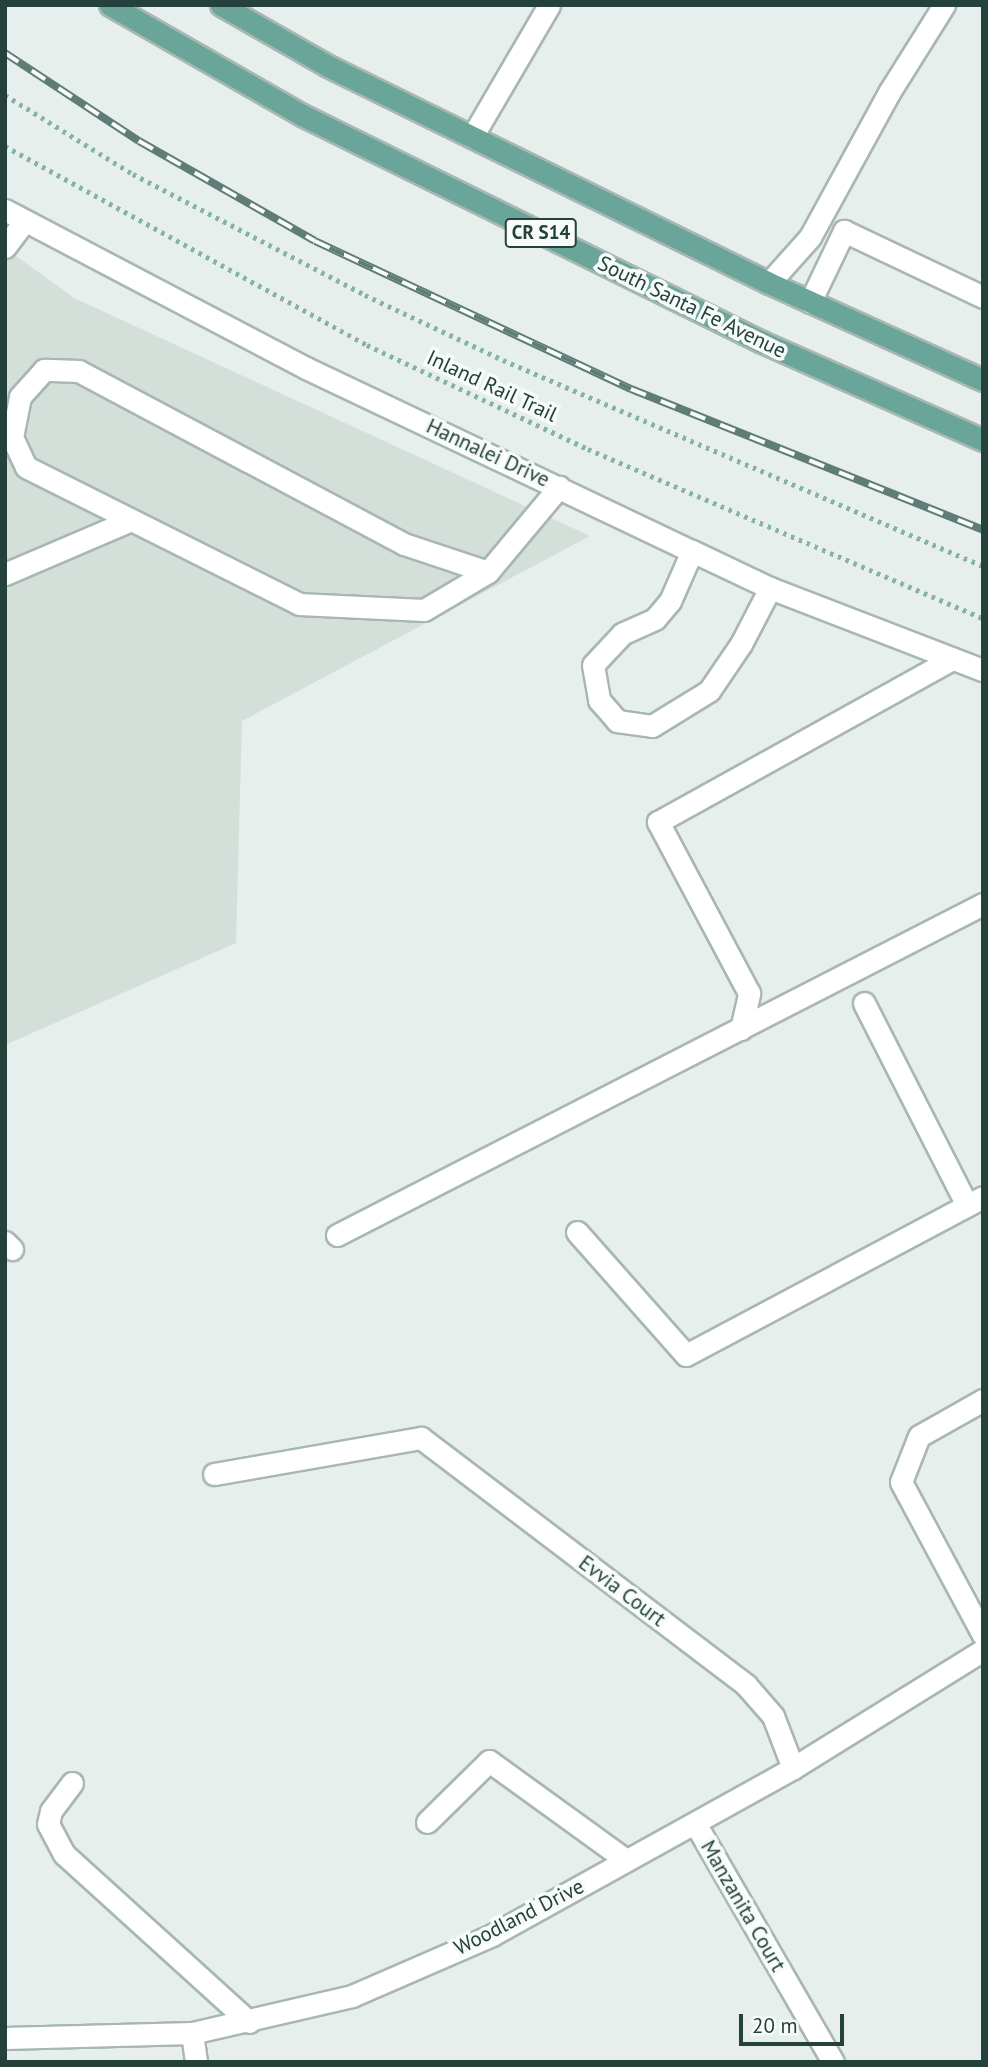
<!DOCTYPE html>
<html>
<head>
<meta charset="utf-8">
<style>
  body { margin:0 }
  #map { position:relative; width:988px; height:2067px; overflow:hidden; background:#e6efeb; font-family:"PT Sans",sans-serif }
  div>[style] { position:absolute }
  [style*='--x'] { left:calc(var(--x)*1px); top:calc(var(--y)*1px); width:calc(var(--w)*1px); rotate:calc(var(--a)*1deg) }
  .built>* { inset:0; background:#d4dfda }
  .path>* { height:4.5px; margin-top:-2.25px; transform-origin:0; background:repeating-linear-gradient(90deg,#86b3a7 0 3.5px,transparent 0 8.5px) }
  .roads { filter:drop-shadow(2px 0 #a8b7b3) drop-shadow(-2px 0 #a8b7b3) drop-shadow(0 2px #a8b7b3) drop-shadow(0 -2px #a8b7b3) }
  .minor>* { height:21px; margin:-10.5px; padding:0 10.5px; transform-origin:10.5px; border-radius:10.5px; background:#fff }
  .major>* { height:21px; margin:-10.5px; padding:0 10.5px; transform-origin:10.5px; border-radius:10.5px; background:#6aa599 }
  .rail>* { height:8px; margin-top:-4px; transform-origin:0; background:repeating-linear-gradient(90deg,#f7fbf9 0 16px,#5f7c76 0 32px); box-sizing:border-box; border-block:2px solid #5f7c76 }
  span { translate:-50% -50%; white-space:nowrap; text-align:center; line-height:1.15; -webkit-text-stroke:7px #f7fbf9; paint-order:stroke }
  .shield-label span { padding:2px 5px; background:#f7fbf9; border:2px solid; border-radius:5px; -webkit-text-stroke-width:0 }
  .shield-label { font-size:19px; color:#24413b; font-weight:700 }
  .street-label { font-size:21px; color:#24413b }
  .frame { position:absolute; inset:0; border:7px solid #24413b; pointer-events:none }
  .scale { position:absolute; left:739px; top:2014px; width:105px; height:32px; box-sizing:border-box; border:4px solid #24413b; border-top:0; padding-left:9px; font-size:21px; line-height:24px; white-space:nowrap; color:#24413b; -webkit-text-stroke:5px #f7fbf9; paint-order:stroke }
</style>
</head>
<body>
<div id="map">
  <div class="built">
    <div style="clip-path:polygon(5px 248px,74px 298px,590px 536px,242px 721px,236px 943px,5px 1045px)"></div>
  </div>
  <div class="path">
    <div style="--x:5;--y:95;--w:150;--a:31.7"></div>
    <div style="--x:133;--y:174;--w:262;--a:27.5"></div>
    <div style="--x:365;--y:295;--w:153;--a:25.2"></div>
    <div style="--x:503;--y:360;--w:522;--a:23.23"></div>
    <div style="--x:5;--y:146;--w:413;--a:28.8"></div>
    <div style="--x:367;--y:345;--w:244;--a:25.2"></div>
    <div style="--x:588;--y:449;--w:430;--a:23.2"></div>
  </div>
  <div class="roads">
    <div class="minor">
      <div style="--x:472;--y:137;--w:153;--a:-59.7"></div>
      <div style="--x:5;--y:210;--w:340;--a:27.7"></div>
      <div style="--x:306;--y:368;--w:427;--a:25.4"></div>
      <div style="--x:692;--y:551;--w:86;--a:25.4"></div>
      <div style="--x:770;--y:588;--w:228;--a:21.1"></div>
      <div style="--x:5;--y:247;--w:31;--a:-53"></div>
      <div style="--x:769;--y:283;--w:62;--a:-48.3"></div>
      <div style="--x:810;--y:237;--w:166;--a:-61.3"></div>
      <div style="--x:890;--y:91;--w:102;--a:-57.9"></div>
      <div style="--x:810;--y:302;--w:79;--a:-64.4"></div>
      <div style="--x:844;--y:231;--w:154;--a:25.4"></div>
      <div style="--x:692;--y:551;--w:55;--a:113.7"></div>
      <div style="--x:670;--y:601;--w:23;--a:130"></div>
      <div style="--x:655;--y:619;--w:36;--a:156"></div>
      <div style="--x:622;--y:634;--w:42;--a:133.1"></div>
      <div style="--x:593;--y:665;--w:36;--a:80"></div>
      <div style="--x:599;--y:700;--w:28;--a:49"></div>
      <div style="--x:617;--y:721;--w:35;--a:8"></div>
      <div style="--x:652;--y:726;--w:67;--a:-31.6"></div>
      <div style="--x:709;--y:691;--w:57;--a:-55.8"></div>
      <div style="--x:741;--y:644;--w:63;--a:-62.6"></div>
      <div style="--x:488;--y:572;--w:89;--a:-161.6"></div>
      <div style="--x:404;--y:544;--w:368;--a:-152"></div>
      <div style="--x:79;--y:371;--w:35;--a:-178"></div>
      <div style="--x:44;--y:370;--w:36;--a:132"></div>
      <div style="--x:20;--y:397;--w:41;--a:101.3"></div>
      <div style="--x:12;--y:437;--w:33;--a:65"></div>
      <div style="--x:26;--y:467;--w:305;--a:26.6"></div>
      <div style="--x:299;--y:604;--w:125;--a:2.7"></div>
      <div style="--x:424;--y:610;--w:74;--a:-30.7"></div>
      <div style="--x:488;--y:572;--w:111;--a:-50.1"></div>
      <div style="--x:5;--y:574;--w:137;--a:-23.2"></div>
      <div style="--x:864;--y:1003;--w:227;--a:63"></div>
      <div style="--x:741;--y:1029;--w:37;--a:-77"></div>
      <div style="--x:749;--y:993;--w:194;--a:-118"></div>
      <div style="--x:658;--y:822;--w:336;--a:-29"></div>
      <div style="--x:577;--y:1232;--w:164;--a:48.5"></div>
      <div style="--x:686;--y:1355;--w:336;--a:-28"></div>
      <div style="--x:337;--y:1235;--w:726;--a:-27.13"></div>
      <div style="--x:5;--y:1242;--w:10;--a:45"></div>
      <div style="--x:983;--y:1400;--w:73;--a:150.6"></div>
      <div style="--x:919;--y:1436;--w:49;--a:111.4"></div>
      <div style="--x:901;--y:1482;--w:174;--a:61.8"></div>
      <div style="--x:214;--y:1474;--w:210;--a:-9.9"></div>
      <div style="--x:421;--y:1438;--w:408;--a:37.2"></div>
      <div style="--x:746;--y:1685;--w:41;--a:48.9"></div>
      <div style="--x:773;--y:1716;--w:56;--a:69"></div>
      <div style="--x:72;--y:1783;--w:35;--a:127"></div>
      <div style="--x:51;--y:1811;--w:13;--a:103"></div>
      <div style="--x:48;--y:1824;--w:34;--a:62"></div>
      <div style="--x:64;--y:1854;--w:250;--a:42.2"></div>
      <div style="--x:427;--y:1822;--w:87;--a:-44.5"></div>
      <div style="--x:489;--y:1761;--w:169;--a:35.9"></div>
      <div style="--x:695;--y:1823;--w:276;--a:60"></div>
      <div style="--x:192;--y:2033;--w:29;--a:82"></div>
      <div style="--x:5;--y:2038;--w:187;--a:-1.5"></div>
      <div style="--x:192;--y:2033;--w:164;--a:-13"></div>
      <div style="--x:352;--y:1996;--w:153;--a:-23.5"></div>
      <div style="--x:492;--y:1935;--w:344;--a:-29"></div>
      <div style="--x:793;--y:1768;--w:224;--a:-31.8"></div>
    </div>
    <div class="major">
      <div style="--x:110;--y:5;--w:221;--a:29.8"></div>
      <div style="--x:302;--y:115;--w:513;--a:26.27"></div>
      <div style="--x:762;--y:342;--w:242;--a:23.9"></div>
      <div style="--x:221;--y:5;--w:123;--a:29.7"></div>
      <div style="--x:328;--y:66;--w:491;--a:26.2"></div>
      <div style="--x:769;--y:283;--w:235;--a:24.4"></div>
    </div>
  </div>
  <div class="rail">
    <div style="--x:5;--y:53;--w:160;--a:33.3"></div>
    <div style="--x:139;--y:141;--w:202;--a:29.6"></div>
    <div style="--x:315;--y:241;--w:349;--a:25.1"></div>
    <div style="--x:631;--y:389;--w:379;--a:21.8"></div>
  </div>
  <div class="shield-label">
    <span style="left:541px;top:233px">CR S14</span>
  </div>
  <div class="street-label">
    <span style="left:692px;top:307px;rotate:26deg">South Santa Fe Avenue</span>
    <span style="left:492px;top:386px;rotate:25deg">Inland Rail Trail</span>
    <span style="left:488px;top:453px;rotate:25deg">Hannalei Drive</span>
    <span style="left:622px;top:1591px;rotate:37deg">Evvia Court</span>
    <span style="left:743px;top:1906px;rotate:60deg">Manzanita Court</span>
    <span style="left:519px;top:1917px;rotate:-27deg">Woodland Drive</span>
  </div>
  <div class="frame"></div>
  <div class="scale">20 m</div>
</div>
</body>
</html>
